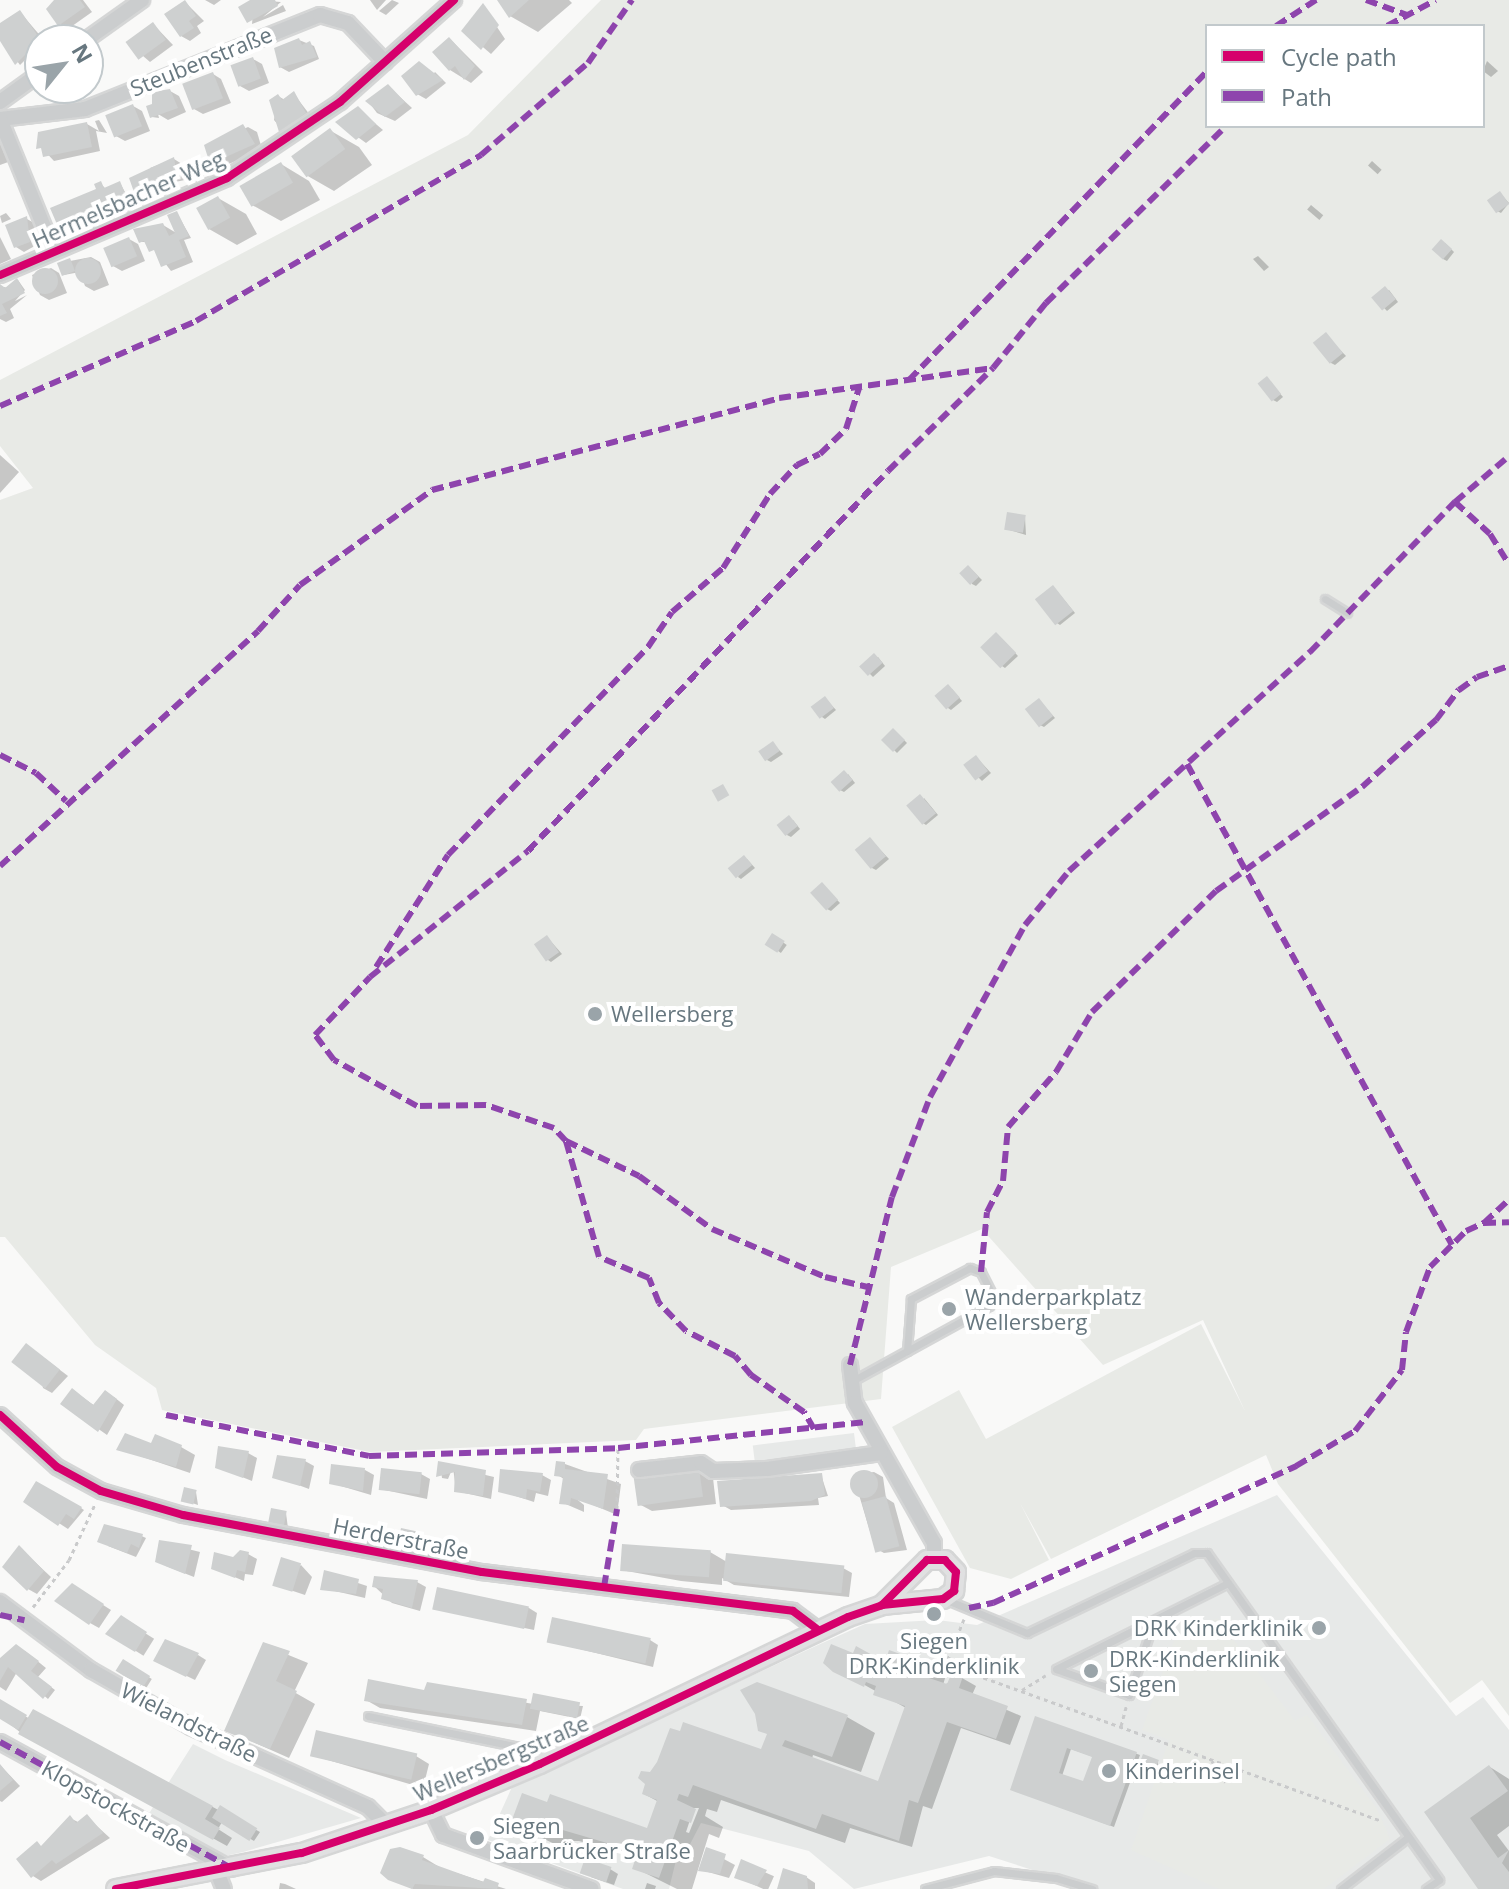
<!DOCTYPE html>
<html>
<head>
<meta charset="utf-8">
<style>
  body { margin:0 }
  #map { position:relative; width:1509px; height:1889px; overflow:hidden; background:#f9f9f8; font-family:"Open Sans",sans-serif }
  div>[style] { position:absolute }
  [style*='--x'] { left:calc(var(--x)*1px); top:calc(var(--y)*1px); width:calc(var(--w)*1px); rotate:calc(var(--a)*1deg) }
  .built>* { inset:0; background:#e7e9e8; transform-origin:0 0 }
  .green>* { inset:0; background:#e8eae6 }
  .shadow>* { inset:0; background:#0003; transform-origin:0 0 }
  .building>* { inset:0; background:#ced0d0; transform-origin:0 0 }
  .round { border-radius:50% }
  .path>* { height:3px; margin-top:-1.5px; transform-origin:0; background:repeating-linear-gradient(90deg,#c9cacb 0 4px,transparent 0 8px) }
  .roads { filter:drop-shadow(2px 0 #d5d6d6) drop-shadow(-2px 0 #d5d6d6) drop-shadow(0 2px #d5d6d6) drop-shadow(0 -2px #d5d6d6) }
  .lane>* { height:7px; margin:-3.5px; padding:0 3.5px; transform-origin:3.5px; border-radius:3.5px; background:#cbcdce }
  .street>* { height:14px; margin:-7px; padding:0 7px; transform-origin:7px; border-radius:7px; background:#cbcdce }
  .secondary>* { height:18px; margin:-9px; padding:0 9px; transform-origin:9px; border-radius:9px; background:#e0e0e1 }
  .quiet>* { height:6px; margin-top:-3px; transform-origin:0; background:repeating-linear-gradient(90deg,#8e44ad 0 12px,transparent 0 18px) }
  .cycleway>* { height:8px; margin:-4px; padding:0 4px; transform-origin:4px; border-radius:4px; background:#d6006c }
  .dots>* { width:22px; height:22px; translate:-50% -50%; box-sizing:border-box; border:4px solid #fff; border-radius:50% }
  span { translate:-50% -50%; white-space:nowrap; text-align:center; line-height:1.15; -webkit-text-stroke:8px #fff; paint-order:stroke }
  .street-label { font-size:22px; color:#67777f }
  .poi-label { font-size:22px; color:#67777f }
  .left { translate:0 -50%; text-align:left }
  .right { translate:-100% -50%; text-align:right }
  .legend { position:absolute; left:1205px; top:24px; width:280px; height:104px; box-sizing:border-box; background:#fff; border:2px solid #c2c9cc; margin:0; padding:10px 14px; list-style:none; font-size:24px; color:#67777f }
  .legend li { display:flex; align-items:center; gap:16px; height:40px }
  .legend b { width:40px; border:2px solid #c2c9cc }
  .north { position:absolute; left:24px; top:24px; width:80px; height:80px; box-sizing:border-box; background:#fff; border:2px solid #c2c9cc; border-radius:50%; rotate:60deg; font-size:22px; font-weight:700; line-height:32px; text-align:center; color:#67777f }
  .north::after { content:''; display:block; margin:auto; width:28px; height:36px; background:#9aa4a9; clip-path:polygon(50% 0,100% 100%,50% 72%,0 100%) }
</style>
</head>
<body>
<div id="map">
  <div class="built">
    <div style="left:854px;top:1433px;width:17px;height:102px;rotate:83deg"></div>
    <div style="clip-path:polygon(1277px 1495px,1456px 1716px,1483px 1697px,1509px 1730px,1509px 1889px,1092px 1889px,989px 1856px,854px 1889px,809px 1851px,701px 1823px,687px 1850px,679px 1848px,669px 1889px,623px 1889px,488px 1840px,512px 1787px,818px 1645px,865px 1624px,937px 1620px,977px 1625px)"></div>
    <div style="clip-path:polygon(193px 1744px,225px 1760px,361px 1818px,243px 1852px,225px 1856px,209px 1849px,148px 1815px)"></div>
  </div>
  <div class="green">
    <div style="clip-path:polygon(evenodd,601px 0,1509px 0,1509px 1716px,1482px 1680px,1450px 1703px,1278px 1484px,1266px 1455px,1051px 1559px,1020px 1503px,1049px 1560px,1011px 1579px,970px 1568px,892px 1427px,959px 1390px,986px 1439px,1201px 1324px,1245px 1411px,1203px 1320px,1103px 1365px,982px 1229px,891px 1267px,881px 1399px,644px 1429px,636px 1440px,370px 1452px,162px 1410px,156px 1388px,95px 1345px,5px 1237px,0 1237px,0 500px,33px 488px,0 446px,0 380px,468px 135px,601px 0,1207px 26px,1483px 26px,1483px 126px,1207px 126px,1207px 26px)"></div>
    <div style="clip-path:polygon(1217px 1618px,1295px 1721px,1307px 1715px,1377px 1809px,1390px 1839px,1324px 1889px,1219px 1889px,1131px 1850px,1169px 1740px,1142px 1730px,1176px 1635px)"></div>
  </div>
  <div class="shadow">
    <div style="clip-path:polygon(56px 0,83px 0,92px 12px,68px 29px,60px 24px)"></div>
    <div style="clip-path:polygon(205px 0,221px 0,214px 5px)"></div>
    <div style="clip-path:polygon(254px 0,281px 2px,263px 17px,283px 5px,286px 11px,252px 24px)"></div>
    <div style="clip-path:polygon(370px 0,386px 0,377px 10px)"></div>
    <div style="clip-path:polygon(392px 0,399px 3px,386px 15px,379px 11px)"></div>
    <div style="clip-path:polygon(499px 0,569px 0,572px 3px,538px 32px,510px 16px)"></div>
    <div style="clip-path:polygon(185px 2px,204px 21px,197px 26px,201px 33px,190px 41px,181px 36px)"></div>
    <div style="clip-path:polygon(483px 6px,505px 39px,491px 54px,463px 30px)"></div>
    <div style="clip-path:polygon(20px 12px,43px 39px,40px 52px,33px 52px,20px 65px,0 38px,0 26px)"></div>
    <div style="clip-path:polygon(153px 24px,173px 45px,150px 62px,128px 43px)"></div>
    <div style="clip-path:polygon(53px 27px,57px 30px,64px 40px,54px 40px,48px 31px)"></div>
    <div style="clip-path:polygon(450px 39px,483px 72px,471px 83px,450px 70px)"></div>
    <div style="clip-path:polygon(299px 40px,314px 46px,319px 59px,289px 72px,280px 67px)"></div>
    <div style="clip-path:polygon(253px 59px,262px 64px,269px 83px,249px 91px,240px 86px)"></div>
    <div style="clip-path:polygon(1487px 61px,1498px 71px,1491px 77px,1483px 71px)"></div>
    <div style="clip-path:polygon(435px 72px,446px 83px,426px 99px,417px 94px)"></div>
    <div style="clip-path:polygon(213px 74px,221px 79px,231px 103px,203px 114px,194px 109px)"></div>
    <div style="clip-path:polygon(388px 86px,412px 108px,395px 121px,377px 113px,368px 101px)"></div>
    <div style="clip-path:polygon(170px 91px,179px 96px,186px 112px,168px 120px,158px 114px,159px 118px,152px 117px,154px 93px)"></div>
    <div style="clip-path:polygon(294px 94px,313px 119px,284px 132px,274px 120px,278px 96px,285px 100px)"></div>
    <div style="clip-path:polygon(133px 106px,142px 111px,150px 131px,125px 141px,116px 136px)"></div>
    <div style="clip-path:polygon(358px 109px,383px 130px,366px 143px,337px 122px)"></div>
    <div style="clip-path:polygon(99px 120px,107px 133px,96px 131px,100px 151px,54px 161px,38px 144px,87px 124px,99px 131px,95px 121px)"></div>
    <div style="clip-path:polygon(248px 127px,257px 132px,262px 149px,220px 168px,212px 163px,206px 146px)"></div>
    <div style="clip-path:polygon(331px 131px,359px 147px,372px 165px,334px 191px,306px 175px)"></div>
    <div style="clip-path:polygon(0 142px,11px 161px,0 165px)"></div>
    <div style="clip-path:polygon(174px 159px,182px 164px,185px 180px,135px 190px,152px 176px,150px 168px)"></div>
    <div style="left:1372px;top:161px;width:13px;height:6px;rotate:42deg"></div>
    <div style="clip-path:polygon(196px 164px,204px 176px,194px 181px,190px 179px)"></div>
    <div style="clip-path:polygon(281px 164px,309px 181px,320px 200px,281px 221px,252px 205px)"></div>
    <div style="clip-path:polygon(120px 183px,131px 203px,69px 233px,61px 228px,101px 184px,106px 189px)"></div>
    <div style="clip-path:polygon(1500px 193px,1509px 203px,1501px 213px,1497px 211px)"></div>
    <div style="clip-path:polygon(218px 198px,246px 214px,257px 234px,237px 245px,209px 229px)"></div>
    <div style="left:1311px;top:205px;width:16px;height:6px;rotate:40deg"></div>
    <div style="clip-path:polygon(6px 213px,11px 219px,2px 223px,0 216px)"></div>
    <div style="clip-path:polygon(177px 213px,191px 238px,184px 240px,193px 262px,171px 271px,149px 242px,140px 242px,163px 225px,178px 234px)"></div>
    <div style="clip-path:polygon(27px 219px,36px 224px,40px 243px,24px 252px,16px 247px)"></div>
    <div style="clip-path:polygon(0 237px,11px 259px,0 264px)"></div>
    <div style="clip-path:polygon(129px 239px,138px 244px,145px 261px,122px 271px,113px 266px)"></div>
    <div style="clip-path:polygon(1445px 243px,1454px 252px,1447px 261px,1443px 259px)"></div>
    <div style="clip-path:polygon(1258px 256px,1269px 267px,1264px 271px,1253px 259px)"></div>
    <div style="clip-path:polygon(91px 257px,100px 262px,109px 285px,94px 291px,85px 286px,80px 272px,64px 275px,70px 261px)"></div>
    <div style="clip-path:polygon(51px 268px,59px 273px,67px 293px,49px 300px,40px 295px,32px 275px)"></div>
    <div style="clip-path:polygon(18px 280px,25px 290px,15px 301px,27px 295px,10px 309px,14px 318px,6px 322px,0 319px,0 286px,8px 288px)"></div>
    <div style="clip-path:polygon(1389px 290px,1398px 302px,1387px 311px,1374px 297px)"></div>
    <div style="clip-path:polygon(1326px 335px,1346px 356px,1335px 365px,1331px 363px)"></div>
    <div style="clip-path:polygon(1267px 378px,1283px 397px,1277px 402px,1273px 400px)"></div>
    <div style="clip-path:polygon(0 455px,19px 472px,0 493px)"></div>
    <div style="clip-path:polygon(1025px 517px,1026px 535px,1006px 529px)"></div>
    <div style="clip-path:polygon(972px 570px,982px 580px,976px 586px,972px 584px)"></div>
    <div style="clip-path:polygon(1056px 590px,1075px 613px,1060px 625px,1057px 623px)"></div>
    <div style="clip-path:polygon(1000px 637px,1018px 656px,1005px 668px,1002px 666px)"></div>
    <div style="clip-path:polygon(878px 657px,885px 666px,873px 677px,862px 666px)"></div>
    <div style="clip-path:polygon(952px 689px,962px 701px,951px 710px,948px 708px)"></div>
    <div style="clip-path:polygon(825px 698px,836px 710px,825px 719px,822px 717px)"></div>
    <div style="clip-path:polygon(1040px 701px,1055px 718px,1044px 727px,1040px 725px)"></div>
    <div style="clip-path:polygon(896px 732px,907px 743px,897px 753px,894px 750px)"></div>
    <div style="clip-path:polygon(773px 744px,783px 754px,771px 762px,767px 760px)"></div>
    <div style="clip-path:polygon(979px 760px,991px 773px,982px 781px,979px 778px)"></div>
    <div style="clip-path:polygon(848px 774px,855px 783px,844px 792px,840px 790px)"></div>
    <div style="clip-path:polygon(924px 798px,938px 815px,926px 825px,923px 823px)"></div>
    <div style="clip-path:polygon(793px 820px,800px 829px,791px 837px,787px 835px)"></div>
    <div style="clip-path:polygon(870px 839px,889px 859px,876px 870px,872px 868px)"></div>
    <div style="clip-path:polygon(747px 859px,755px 868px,741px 879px,738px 877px)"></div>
    <div style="clip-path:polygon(825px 887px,840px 903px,831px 911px,827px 909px)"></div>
    <div style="left:773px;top:935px;width:17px;height:10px;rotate:36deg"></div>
    <div style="clip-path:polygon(547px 937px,562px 954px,551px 962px,548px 960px)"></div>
    <div style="clip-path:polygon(35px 1351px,68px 1376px,52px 1393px,43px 1388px)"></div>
    <div style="clip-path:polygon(81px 1396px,95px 1406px,114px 1397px,124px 1405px,107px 1435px,63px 1404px)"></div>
    <div style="clip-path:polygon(152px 1446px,181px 1447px,195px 1455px,190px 1473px,119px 1449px)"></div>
    <div style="clip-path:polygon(248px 1453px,257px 1458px,252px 1481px,217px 1467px)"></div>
    <div style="clip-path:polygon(305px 1461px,314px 1466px,309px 1489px,274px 1476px)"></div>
    <div style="clip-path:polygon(440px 1464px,494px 1477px,491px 1499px,456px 1491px,453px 1467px,448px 1479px,442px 1478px)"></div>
    <div style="clip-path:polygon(565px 1464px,621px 1484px,617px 1515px,574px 1497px,584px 1505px,584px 1512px,561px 1502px,564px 1479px,556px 1474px)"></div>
    <div style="clip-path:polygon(365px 1470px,374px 1475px,371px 1495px,331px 1483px)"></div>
    <div style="clip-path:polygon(699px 1470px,713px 1478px,716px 1504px,652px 1511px,639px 1504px)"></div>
    <div style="clip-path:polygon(874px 1472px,883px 1477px,886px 1498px,894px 1503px,907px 1550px,884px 1553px,875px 1548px,853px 1475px)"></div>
    <div style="clip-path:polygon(421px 1474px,430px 1479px,427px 1499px,380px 1489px)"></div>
    <div style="clip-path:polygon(542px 1475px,551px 1480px,548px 1496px,536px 1493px,534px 1502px,500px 1491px)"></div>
    <div style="clip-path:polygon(821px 1475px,828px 1496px,818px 1498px,819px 1505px,731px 1510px,722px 1505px)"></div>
    <div style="clip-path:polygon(196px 1492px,198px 1505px,183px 1500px)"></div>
    <div style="clip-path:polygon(25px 1501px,81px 1508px,84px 1510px,68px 1529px)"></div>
    <div style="clip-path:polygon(286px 1513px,288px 1528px,274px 1526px)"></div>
    <div style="clip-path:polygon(137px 1534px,146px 1538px,136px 1557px,108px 1546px)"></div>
    <div style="clip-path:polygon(420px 1534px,421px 1547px,404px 1544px)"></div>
    <div style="clip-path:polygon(160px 1542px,200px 1552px,194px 1577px,166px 1566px)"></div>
    <div style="clip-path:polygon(20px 1548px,51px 1577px,37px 1594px,28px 1589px)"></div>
    <div style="clip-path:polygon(710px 1552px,727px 1562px,843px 1568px,852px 1573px,849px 1597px,734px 1585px,722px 1578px,722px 1585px,681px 1581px,621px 1570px)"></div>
    <div style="clip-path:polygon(248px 1554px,257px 1559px,253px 1575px,245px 1574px,244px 1581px,213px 1568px)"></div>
    <div style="clip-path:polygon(301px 1565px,312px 1577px,305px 1595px,278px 1586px)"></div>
    <div style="clip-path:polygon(325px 1572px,367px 1586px,365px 1598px,322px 1588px)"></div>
    <div style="clip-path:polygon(417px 1582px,426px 1587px,420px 1611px,392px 1603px,374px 1586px)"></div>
    <div style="clip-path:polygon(81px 1591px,111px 1610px,99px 1628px,90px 1623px)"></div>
    <div style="clip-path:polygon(529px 1608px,537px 1613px,534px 1630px,436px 1609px)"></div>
    <div style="left:121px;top:1618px;width:39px;height:20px;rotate:32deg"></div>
    <div style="clip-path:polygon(650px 1640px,658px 1645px,653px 1667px,547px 1641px)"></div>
    <div style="clip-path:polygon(264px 1645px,308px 1663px,294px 1692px,315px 1704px,289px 1758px,226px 1730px)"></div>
    <div style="clip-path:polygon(25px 1651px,46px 1668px,38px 1677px,55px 1690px,48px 1699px,17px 1672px,6px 1691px,0 1687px,0 1660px)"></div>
    <div style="clip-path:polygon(198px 1655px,206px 1660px,195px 1680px,164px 1665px)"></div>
    <div style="left:123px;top:1661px;width:34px;height:10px;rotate:32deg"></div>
    <div style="clip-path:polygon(evenodd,825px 1663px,933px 1667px,946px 1675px,943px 1685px,962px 1678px,976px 1686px,972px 1695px,1021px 1716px,1010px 1745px,961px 1728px,932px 1809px,923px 1806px,912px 1847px,850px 1828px,845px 1843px,721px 1800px,717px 1812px,707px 1809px,705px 1816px,723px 1827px,719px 1838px,709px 1834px,692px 1889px,677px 1889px,635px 1868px,638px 1858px,579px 1841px,568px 1841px,565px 1849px,513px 1824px,648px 1831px,659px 1802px,644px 1794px,651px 1774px,762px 1752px,769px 1734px,847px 1717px,875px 1733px,861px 1772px,813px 1755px,812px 1759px,879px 1783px,906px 1708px,825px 1663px,694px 1808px,699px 1808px,689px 1833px,686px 1832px,694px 1808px)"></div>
    <div style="clip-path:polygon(428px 1684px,533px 1704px,583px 1706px,580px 1719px,540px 1711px,536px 1731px,380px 1708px,366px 1700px,425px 1693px)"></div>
    <div style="clip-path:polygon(0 1701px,30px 1719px,34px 1712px,260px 1832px,254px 1841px,222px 1822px,218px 1829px,232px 1838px,227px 1846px,21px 1733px,0 1716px)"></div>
    <div style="clip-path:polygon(evenodd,1037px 1718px,1140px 1755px,1114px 1827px,1016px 1791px,1037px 1718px,1071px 1749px,1094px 1757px,1084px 1784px,1062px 1776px,1071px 1749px)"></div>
    <div style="clip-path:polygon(311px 1755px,416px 1756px,429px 1764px,423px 1788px)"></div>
    <div style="clip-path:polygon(1158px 1761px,1158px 1773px,1145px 1768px)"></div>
    <div style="clip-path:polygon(0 1765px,20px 1786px,2px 1802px,0 1801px)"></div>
    <div style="clip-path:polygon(1490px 1767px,1509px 1779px,1509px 1826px,1497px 1835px,1509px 1851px,1509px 1889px,1481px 1889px,1426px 1812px)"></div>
    <div style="clip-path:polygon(87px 1817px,110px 1838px,41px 1881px,33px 1876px,37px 1844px,42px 1847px,70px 1818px,80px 1823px)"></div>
    <div style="clip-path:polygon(707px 1850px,735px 1865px,729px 1878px,701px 1870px)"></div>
    <div style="clip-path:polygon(423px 1857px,441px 1868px,506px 1889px,413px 1889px,401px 1883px)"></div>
    <div style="left:742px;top:1862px;width:35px;height:16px;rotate:24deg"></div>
    <div style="clip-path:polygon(610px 1869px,618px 1874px,614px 1885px,591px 1877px)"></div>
    <div style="clip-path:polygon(806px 1877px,815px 1883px,815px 1889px,779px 1889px)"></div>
    <div style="clip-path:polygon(280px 1883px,285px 1884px,296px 1889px,279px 1889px)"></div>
    <div style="clip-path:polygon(647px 1883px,656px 1886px,655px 1889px,645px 1889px)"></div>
  </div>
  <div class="building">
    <div style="clip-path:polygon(54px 0,80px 0,85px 7px,58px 26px,46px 9px)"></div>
    <div style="clip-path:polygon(185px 0,196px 16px,189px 21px,194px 28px,180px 37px,164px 14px)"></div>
    <div style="clip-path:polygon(250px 0,275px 0,278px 6px,247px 23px,238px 7px)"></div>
    <div style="clip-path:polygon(497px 0,529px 0,509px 18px)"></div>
    <div style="clip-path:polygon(483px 3px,499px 25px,481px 50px,461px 31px)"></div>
    <div style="clip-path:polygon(20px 10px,40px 39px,40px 48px,32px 54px,30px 50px,15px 65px,0 41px,0 23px)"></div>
    <div style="left:153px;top:22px;width:22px;height:34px;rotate:54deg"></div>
    <div style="clip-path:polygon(449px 37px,475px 66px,464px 80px,455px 66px,449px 71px,432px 52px)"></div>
    <div style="clip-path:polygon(299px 38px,302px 45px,310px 41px,317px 57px,279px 68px,274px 48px)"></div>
    <div style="left:253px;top:57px;width:23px;height:24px;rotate:70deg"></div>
    <div style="clip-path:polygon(419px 61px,443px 80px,416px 96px,401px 76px)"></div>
    <div style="left:213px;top:72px;width:28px;height:33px;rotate:69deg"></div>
    <div style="clip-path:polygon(388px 84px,405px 102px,385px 117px,365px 101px)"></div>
    <div style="clip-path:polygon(170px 89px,178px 108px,150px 118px,146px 106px,152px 104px,152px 92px)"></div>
    <div style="clip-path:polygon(294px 91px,306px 113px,279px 132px,269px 100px,278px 94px,282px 100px)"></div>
    <div style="left:133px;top:104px;width:24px;height:30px;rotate:68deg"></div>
    <div style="clip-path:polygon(358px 106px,376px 124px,356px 140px,335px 122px)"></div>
    <div style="clip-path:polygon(87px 122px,92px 147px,43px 157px,41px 148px,36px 149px,38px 132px)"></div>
    <div style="clip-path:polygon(243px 124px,255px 144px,210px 164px,204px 145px)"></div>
    <div style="left:330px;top:128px;width:26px;height:48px;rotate:54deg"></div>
    <div style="clip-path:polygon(174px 157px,177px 176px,134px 192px,129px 178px)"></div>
    <div style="left:196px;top:162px;width:13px;height:14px;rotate:63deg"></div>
    <div style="left:281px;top:162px;width:24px;height:48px;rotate:60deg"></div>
    <div style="clip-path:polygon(101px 181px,104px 188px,120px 181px,128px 201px,59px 229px,50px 208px,96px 189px,94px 184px)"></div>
    <div style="left:1500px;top:191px;width:16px;height:16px;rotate:55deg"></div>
    <div style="left:218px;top:196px;width:25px;height:25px;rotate:61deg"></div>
    <div style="clip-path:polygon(177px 211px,189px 236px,179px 240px,186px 257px,161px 267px,154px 250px,149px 252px,144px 241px,139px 243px,133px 229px,163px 223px,169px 236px,175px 233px,167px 215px)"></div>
    <div style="clip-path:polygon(27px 216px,30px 242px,14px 248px,5px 225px)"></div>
    <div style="left:129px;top:237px;width:21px;height:28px;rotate:67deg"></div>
    <div style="left:1441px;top:239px;width:15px;height:14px;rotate:42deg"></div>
    <div style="left:70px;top:258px;width:14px;height:14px;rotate:69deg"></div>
    <div class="round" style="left:75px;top:258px;width:26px;height:26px"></div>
    <div class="round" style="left:32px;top:268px;width:26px;height:26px"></div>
    <div style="clip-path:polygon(17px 278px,25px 293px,2px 304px,7px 313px,0 316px,0 284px,5px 288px)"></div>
    <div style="left:1385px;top:286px;width:17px;height:18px;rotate:50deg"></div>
    <div style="left:1326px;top:332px;width:27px;height:17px;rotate:51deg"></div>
    <div style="left:1267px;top:376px;width:23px;height:12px;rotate:52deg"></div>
    <div style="left:1007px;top:512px;width:19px;height:18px;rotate:9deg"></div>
    <div style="left:968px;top:565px;width:16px;height:12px;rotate:47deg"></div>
    <div style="left:1053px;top:585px;width:33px;height:23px;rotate:52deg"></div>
    <div style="left:996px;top:632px;width:29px;height:22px;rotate:46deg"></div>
    <div style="left:874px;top:653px;width:13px;height:20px;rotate:48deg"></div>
    <div style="left:948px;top:684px;width:18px;height:18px;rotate:49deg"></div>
    <div style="left:825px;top:696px;width:15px;height:18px;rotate:53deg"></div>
    <div style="left:1039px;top:698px;width:23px;height:18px;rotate:52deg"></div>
    <div style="left:893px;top:728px;width:17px;height:17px;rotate:45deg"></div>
    <div style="left:773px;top:741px;width:12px;height:18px;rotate:55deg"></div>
    <div style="left:976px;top:755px;width:20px;height:16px;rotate:53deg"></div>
    <div style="left:844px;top:770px;width:13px;height:18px;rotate:48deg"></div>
    <div style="left:723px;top:784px;width:13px;height:13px;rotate:61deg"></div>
    <div style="left:920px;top:794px;width:25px;height:18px;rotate:50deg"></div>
    <div style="left:789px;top:815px;width:14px;height:16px;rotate:51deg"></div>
    <div style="left:870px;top:837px;width:25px;height:20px;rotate:50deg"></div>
    <div style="left:744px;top:855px;width:13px;height:21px;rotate:51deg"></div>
    <div style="left:822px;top:882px;width:24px;height:16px;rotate:48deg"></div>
    <div style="left:772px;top:933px;width:15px;height:14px;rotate:32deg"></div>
    <div style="left:547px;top:935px;width:21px;height:16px;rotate:55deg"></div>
    <div style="left:26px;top:1343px;width:43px;height:24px;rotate:38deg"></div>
    <div style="clip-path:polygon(72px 1388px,93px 1405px,105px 1390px,117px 1399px,98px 1432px,60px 1404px)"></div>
    <div style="clip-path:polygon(125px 1433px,151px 1443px,155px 1434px,182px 1445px,176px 1467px,116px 1450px)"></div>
    <div style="clip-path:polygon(218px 1446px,249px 1451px,243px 1478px,215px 1468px)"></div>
    <div style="clip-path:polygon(277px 1455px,306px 1459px,300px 1486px,272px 1478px)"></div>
    <div style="clip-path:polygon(438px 1461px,486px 1470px,483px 1496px,454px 1492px,455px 1472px,436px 1477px)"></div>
    <div style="clip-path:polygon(556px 1461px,565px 1462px,565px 1469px,608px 1474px,603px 1509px,571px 1498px,570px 1505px,559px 1504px,563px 1477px,554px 1476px)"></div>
    <div style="clip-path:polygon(331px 1464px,365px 1468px,363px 1491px,329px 1484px)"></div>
    <div style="left:381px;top:1468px;width:41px;height:22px;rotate:6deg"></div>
    <div style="left:699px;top:1468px;width:29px;height:66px;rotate:82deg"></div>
    <div style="clip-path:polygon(500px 1469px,543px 1473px,540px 1492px,527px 1489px,526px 1499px,498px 1492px)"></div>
    <div class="round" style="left:850px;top:1470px;width:28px;height:28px"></div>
    <div style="clip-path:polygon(822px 1473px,825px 1495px,811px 1501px,720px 1507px,717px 1481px)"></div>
    <div style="clip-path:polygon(36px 1481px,82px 1507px,74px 1519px,66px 1514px,58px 1526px,23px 1502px)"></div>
    <div style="left:184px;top:1487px;width:13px;height:15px;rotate:13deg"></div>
    <div style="left:886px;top:1496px;width:52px;height:25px;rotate:75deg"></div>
    <div style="left:271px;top:1508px;width:16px;height:17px;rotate:11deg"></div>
    <div style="clip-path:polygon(104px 1524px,143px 1534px,139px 1548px,131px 1544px,127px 1553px,97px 1542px)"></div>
    <div style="left:401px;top:1528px;width:19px;height:15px;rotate:12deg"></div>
    <div style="clip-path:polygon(159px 1540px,192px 1545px,185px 1574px,155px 1562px)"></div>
    <div style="left:622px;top:1544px;width:89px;height:27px;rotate:4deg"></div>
    <div style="clip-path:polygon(19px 1545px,44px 1571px,27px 1591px,2px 1567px)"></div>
    <div style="clip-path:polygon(240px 1550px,249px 1552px,245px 1572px,237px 1570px,235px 1578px,211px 1569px,214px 1552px,233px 1557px)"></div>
    <div style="left:726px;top:1553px;width:119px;height:28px;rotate:6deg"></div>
    <div style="left:281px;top:1557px;width:21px;height:30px;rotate:17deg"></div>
    <div style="clip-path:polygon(324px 1570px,359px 1579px,356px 1594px,320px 1590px)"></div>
    <div style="clip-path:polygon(374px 1576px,418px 1580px,412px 1608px,381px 1599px,383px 1589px,372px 1587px)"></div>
    <div style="clip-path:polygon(72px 1583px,104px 1604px,89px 1625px,54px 1601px)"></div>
    <div style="left:437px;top:1587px;width:94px;height:23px;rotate:12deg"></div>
    <div style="clip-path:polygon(121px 1615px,147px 1632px,135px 1652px,105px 1634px)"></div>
    <div style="left:552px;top:1617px;width:101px;height:26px;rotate:12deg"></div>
    <div style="clip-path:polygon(165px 1639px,199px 1653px,186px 1677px,153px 1661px)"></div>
    <div style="clip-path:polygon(263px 1642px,290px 1651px,276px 1681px,297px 1691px,270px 1749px,224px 1731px)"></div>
    <div style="clip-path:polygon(16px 1644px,39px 1661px,31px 1671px,52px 1687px,43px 1699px,8px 1667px,0 1681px,0 1658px)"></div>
    <div style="clip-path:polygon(831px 1644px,853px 1653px,856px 1646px,885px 1662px,889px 1650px,934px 1666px,929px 1678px,947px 1684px,952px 1672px,957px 1674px,963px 1676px,959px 1688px,1008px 1706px,996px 1739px,947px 1722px,918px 1803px,909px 1800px,899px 1841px,822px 1814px,816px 1829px,693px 1785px,688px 1797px,679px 1794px,677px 1800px,696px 1809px,691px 1823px,680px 1819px,659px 1878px,632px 1869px,636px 1857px,607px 1843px,549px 1826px,539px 1826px,536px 1835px,510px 1825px,522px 1793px,547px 1802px,550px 1794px,647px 1828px,657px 1800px,642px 1794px,645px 1784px,638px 1778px,641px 1771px,650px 1772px,657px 1762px,670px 1728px,680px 1731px,683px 1722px,761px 1749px,767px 1734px,758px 1731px,755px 1714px,740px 1690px,757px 1682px,848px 1715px,832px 1757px,785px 1740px,782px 1746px,878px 1781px,905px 1706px,873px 1695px,876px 1686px,866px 1682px,864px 1687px,833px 1672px,823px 1663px)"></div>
    <div style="left:123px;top:1659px;width:32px;height:14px;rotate:32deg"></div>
    <div style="clip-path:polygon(368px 1679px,424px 1690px,427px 1682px,527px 1699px,522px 1725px,364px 1701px)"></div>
    <div style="left:533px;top:1693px;width:48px;height:16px;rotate:11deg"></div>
    <div style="clip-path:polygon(0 1699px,27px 1715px,18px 1730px,0 1719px)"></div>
    <div style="clip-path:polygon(33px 1709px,213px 1806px,205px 1819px,220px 1828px,213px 1840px,18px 1734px)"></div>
    <div style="clip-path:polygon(evenodd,1035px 1716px,1137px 1752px,1110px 1826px,1010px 1790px,1035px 1716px,1067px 1748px,1092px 1757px,1083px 1781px,1059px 1773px,1067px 1748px)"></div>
    <div style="left:316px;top:1730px;width:104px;height:27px;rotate:13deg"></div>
    <div style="left:1143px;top:1754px;width:17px;height:13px;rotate:21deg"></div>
    <div style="clip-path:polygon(0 1764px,13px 1780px,0 1791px)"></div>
    <div style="clip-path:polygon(1489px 1765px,1508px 1791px,1470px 1818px,1498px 1858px,1509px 1850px,1502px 1863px,1509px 1872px,1509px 1889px,1478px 1889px,1424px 1812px)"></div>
    <div style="left:220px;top:1805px;width:44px;height:15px;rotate:32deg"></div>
    <div style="clip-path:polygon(87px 1814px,103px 1833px,56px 1864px,52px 1860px,31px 1878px,16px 1859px,37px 1841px,41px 1846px,70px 1815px,76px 1823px)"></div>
    <div style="clip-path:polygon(400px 1847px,424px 1855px,422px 1860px,483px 1882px,485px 1878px,499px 1883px,497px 1889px,415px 1884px,412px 1889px,388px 1880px,380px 1873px,390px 1849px)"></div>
    <div style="clip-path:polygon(706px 1847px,726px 1854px,720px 1874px,698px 1871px)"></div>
    <div style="left:585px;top:1858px;width:28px;height:16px;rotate:19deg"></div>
    <div style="clip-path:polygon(741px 1859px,767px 1870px,757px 1886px,734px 1878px)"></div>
    <div style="clip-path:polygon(783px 1868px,807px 1876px,808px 1889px,777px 1889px)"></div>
  </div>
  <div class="path">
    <div style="--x:617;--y:1509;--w:61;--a:-89.1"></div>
    <div style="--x:33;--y:1607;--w:59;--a:-52.5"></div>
    <div style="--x:69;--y:1560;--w:62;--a:-65.1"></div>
    <div style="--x:964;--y:1619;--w:48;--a:111.8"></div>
    <div style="--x:946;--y:1664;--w:463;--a:19.8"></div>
    <div style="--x:1022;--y:1690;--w:28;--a:-32"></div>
    <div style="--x:1121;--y:1726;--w:20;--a:-75"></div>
    <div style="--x:1212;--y:1761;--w:25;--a:58"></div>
  </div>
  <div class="roads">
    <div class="lane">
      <div style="--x:1325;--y:599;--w:26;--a:32"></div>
      <div style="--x:854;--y:1380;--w:60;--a:-28.7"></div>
      <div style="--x:907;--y:1351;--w:94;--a:-28.8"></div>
      <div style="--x:989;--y:1306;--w:12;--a:-76"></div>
      <div style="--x:992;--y:1294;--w:25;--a:-117"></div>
      <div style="--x:981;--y:1272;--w:12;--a:-160"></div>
      <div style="--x:970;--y:1268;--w:67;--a:152.3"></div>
      <div style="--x:911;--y:1299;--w:52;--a:94.4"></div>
      <div style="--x:947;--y:1600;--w:87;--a:22.4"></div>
      <div style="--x:1027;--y:1633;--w:185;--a:-25.6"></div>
      <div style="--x:1194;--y:1553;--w:13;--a:0"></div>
      <div style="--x:1207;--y:1553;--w:401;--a:54.6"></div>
      <div style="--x:1439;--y:1880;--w:16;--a:145"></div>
      <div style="--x:1153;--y:1623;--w:76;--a:108.4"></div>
      <div style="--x:1129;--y:1695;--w:77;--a:-160.4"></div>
      <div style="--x:1056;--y:1669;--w:192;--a:-26.6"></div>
      <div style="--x:368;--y:1716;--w:154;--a:11.6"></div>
      <div style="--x:519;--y:1747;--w:25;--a:40"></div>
      <div style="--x:925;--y:1889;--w:71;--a:-14.6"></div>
      <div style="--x:994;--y:1871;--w:62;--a:6.4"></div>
      <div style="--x:1056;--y:1878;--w:38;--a:17"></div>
      <div style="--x:1341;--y:1889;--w:85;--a:-37.8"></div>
    </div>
    <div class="street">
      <div style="--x:86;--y:40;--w:69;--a:-35.5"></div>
      <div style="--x:0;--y:102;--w:49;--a:-35.9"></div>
      <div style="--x:0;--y:119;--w:86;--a:-6.7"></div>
      <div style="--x:85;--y:109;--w:253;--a:-21.8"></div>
      <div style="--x:320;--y:15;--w:29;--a:16"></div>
      <div style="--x:348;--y:23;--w:54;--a:46.5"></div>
      <div style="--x:0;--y:119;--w:143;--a:67.8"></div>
      <div style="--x:0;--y:275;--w:247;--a:-23.1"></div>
      <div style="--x:227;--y:178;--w:136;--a:-33.9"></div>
      <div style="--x:340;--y:102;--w:153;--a:-41.8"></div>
      <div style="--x:850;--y:1365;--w:38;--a:83"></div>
      <div style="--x:855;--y:1403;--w:161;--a:60.6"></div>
      <div style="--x:934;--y:1543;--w:15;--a:90"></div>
      <div style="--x:0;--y:1415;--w:77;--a:42.4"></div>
      <div style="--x:57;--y:1467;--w:50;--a:28.6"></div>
      <div style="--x:101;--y:1491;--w:85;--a:16.3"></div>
      <div style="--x:183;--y:1515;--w:304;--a:10.8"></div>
      <div style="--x:482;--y:1572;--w:313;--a:7.1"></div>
      <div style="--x:793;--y:1611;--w:31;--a:37"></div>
      <div style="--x:639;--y:1470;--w:62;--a:-6.4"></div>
      <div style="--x:701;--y:1463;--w:14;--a:34"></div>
      <div style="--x:713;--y:1471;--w:54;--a:-2.1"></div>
      <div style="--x:767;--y:1469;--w:115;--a:-8"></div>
      <div style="--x:0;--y:1602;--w:114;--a:36.8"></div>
      <div style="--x:91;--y:1670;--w:115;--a:29.7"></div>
      <div style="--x:191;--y:1727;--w:194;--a:24.3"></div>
      <div style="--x:368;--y:1807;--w:25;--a:45"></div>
      <div style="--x:0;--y:1742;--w:264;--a:28.7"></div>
      <div style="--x:431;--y:1810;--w:28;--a:64"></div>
      <div style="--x:443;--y:1835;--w:158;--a:19.9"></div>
      <div style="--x:217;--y:1872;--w:18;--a:68"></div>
    </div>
    <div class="secondary">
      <div style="--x:116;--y:1889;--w:189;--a:-11"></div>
      <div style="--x:302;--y:1853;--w:136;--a:-18.4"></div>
      <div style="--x:431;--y:1810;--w:118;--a:-22.9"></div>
      <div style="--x:540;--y:1764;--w:341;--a:-25.5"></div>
      <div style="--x:848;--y:1617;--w:36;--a:-19"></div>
      <div style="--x:882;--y:1605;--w:61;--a:-5.6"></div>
      <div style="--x:943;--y:1599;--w:14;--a:-36"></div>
      <div style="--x:954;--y:1591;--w:19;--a:-84"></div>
      <div style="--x:956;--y:1572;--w:16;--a:-133"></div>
      <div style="--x:945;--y:1560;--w:18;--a:180"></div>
      <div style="--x:927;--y:1560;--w:64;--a:135"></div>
    </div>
  </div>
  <div class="quiet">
    <div style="--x:1366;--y:0;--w:44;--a:20.1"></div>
    <div style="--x:1276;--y:26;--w:48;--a:-33"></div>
    <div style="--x:1387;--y:26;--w:55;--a:-28"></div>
    <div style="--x:909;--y:380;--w:429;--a:-46"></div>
    <div style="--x:0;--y:406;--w:214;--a:-23.4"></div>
    <div style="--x:196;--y:321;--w:330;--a:-30.2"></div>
    <div style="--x:481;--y:155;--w:141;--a:-40.7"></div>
    <div style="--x:588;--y:63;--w:77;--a:-55.1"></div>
    <div style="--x:1455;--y:502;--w:47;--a:42.4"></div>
    <div style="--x:1490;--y:534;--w:36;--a:58"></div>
    <div style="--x:0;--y:755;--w:40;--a:26.6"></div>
    <div style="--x:36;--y:773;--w:41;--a:43"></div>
    <div style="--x:1187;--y:764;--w:549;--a:61.15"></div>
    <div style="--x:0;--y:866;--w:349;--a:-42.3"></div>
    <div style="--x:258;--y:631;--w:62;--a:-47.6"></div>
    <div style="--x:300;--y:585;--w:163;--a:-35.7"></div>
    <div style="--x:432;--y:490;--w:359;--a:-14.8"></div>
    <div style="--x:779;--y:398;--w:216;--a:-8"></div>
    <div style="--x:376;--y:967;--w:133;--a:-57.3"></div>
    <div style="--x:448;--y:855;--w:289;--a:-46.1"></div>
    <div style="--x:648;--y:647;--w:42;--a:-55.6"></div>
    <div style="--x:672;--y:612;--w:67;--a:-40.8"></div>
    <div style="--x:723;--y:568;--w:88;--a:-57.6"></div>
    <div style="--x:770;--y:494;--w:40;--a:-47"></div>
    <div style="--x:797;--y:465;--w:25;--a:-26"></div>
    <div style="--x:820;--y:454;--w:36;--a:-44"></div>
    <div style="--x:846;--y:429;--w:43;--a:-72.4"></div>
    <div style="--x:566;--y:1141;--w:81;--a:25.6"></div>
    <div style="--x:639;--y:1176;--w:90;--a:36"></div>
    <div style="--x:712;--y:1229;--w:123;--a:23"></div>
    <div style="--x:825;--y:1277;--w:44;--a:13.1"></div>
    <div style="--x:1484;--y:1223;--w:34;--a:-43"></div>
    <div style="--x:981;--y:1272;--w:60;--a:-84.3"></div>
    <div style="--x:987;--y:1212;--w:35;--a:-63"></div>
    <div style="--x:1003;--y:1181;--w:54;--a:-84.7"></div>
    <div style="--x:1008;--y:1127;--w:73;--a:-48.9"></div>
    <div style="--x:1056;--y:1072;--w:70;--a:-59"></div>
    <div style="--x:1092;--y:1012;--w:173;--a:-44.3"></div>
    <div style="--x:1216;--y:891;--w:179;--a:-35.5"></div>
    <div style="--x:1362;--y:787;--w:100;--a:-42.2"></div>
    <div style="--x:1436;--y:720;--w:38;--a:-53"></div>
    <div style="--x:1459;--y:690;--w:22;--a:-36"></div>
    <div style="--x:1477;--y:677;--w:34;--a:-19"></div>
    <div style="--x:850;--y:1365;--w:173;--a:-76"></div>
    <div style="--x:892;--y:1197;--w:107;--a:-69.2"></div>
    <div style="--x:930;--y:1097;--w:196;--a:-61.1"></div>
    <div style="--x:1025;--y:925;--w:70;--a:-50.8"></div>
    <div style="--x:1069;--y:871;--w:326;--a:-42.3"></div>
    <div style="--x:1310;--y:652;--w:209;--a:-46"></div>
    <div style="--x:1455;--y:502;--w:71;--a:-40.4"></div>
    <div style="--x:166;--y:1415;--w:207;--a:11.4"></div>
    <div style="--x:369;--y:1456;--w:249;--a:-1.8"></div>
    <div style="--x:618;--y:1448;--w:247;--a:-6"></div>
    <div style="--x:814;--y:1429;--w:20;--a:-120"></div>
    <div style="--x:804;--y:1412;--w:65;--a:-145.1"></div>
    <div style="--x:751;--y:1375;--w:25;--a:-130"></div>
    <div style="--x:735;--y:1356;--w:55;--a:-153"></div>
    <div style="--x:686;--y:1331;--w:39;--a:-134"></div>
    <div style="--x:659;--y:1303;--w:27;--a:-112"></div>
    <div style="--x:649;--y:1278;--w:54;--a:-157.2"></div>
    <div style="--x:599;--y:1257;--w:121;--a:-105.9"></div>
    <div style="--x:566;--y:1141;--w:18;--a:-133"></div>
    <div style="--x:554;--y:1128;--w:72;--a:-161.3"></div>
    <div style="--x:486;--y:1105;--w:69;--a:179.2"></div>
    <div style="--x:417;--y:1106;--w:95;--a:-151"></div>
    <div style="--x:334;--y:1060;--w:31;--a:-127"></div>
    <div style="--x:315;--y:1035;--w:80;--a:-46.5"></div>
    <div style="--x:370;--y:977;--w:202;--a:-38.6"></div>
    <div style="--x:528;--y:851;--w:523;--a:-46.55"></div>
    <div style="--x:888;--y:471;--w:147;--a:-44.4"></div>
    <div style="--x:993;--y:368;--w:84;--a:-50.8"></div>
    <div style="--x:1046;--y:303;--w:252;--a:-44.5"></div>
    <div style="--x:604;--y:1587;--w:79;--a:-80.5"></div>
    <div style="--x:969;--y:1608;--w:25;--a:-12"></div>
    <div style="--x:993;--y:1603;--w:333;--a:-24.3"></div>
    <div style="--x:1296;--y:1466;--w:69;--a:-30.7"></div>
    <div style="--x:1355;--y:1431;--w:77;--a:-52.4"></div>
    <div style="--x:1402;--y:1370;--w:38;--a:-84"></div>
    <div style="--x:1406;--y:1332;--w:69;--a:-69.7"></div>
    <div style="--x:1430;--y:1267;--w:51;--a:-45"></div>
    <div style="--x:1466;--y:1231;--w:20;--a:-24"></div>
    <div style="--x:1484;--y:1223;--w:25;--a:-2"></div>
    <div style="--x:0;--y:1615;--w:25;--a:12"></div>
    <div style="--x:0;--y:1742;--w:261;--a:28.6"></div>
  </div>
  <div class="cycleway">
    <div style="--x:0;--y:275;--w:247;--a:-23.1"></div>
    <div style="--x:227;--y:178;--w:136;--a:-33.9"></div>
    <div style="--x:340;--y:102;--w:153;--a:-41.8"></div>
    <div style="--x:0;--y:1415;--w:77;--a:42.4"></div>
    <div style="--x:57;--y:1467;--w:50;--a:28.6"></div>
    <div style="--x:101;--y:1491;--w:85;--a:16.3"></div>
    <div style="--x:183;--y:1515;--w:304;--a:10.8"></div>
    <div style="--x:482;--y:1572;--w:313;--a:7.1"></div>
    <div style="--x:793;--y:1611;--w:31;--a:37"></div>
    <div style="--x:116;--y:1889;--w:189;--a:-11"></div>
    <div style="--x:302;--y:1853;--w:136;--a:-18.4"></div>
    <div style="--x:431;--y:1810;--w:118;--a:-22.9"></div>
    <div style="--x:540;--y:1764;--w:341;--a:-25.5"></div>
    <div style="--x:848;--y:1617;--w:36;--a:-19"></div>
    <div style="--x:882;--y:1605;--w:61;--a:-5.6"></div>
    <div style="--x:943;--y:1599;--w:14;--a:-36"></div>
    <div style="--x:954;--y:1591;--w:19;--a:-84"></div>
    <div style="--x:956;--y:1572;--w:16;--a:-133"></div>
    <div style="--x:945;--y:1560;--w:18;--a:180"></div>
    <div style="--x:927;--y:1560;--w:64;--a:135"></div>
  </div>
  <div class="dots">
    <div style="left:595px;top:1014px;background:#9aa4a9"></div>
    <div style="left:949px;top:1309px;background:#9aa4a9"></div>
    <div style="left:934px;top:1614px;background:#9aa4a9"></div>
    <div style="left:1319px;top:1628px;background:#9aa4a9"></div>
    <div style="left:1091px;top:1671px;background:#9aa4a9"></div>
    <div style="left:1109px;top:1771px;background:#9aa4a9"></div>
    <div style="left:477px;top:1838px;background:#9aa4a9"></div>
  </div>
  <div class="street-label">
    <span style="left:201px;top:61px;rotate:-22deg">Steubenstraße</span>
    <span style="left:128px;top:199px;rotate:-24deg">Hermelsbacher Weg</span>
    <span style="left:401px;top:1538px;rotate:11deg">Herderstraße</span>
    <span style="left:189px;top:1722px;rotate:27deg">Wielandstraße</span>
    <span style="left:501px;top:1758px;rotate:-23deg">Wellersbergstraße</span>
    <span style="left:116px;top:1806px;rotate:29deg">Klopstockstraße</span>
  </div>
  <div class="poi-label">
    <span class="left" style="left:611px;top:1014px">Wellersberg</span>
    <span class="left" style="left:965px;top:1309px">Wanderparkplatz<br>Wellersberg</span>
    <span class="right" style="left:1303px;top:1628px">DRK Kinderklinik</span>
    <span style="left:934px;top:1653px">Siegen<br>DRK-Kinderklinik</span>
    <span class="left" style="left:1109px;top:1671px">DRK-Kinderklinik<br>Siegen</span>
    <span class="left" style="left:1125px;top:1771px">Kinderinsel</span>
    <span class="left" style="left:493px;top:1838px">Siegen<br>Saarbrücker Straße</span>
  </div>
  <ul class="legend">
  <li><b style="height:10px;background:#d6006c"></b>Cycle path</li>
  <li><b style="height:10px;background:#8e44ad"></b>Path</li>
  </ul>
  <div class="north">N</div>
</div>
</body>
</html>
